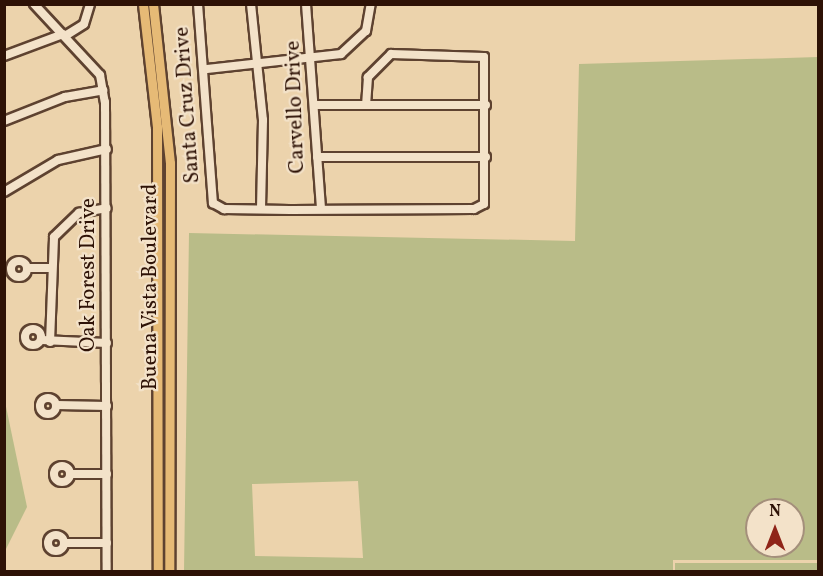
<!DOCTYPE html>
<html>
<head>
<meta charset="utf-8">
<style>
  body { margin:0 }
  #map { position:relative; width:823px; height:576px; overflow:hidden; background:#ecd3ac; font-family:Vollkorn,serif }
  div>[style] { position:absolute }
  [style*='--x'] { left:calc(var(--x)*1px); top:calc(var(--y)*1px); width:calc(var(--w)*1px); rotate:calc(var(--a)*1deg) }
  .green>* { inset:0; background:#b9bc88; transform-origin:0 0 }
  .roads { filter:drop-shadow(2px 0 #5e4230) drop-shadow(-2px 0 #5e4230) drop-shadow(0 2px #5e4230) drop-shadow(0 -2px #5e4230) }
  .minor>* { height:8px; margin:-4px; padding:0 4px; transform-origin:4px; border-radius:4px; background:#f3e2c9 }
  .minor>.ring { margin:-4px; padding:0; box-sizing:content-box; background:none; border:8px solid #f3e2c9; border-radius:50% }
  .major>* { height:9px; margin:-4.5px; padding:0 4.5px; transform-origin:4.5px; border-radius:4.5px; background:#e6ba76 }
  span { translate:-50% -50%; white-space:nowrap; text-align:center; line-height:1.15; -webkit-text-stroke:4.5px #f3e2c9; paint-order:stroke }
  .street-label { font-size:21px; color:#2e1206 }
  .frame { position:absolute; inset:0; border:6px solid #2e1206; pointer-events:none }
  .north { position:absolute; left:745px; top:498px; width:60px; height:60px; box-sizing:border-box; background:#f3e2c9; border:2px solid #a48f7b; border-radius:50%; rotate:0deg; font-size:16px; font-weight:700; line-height:24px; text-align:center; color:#2e1206 }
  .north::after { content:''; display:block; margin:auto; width:21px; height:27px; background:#8f2418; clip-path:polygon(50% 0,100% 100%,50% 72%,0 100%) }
</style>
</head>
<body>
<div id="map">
  <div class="green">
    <div style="clip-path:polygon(evenodd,818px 57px,818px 560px,673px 560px,673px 572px,184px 571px,189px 233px,575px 241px,579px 64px,818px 57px,358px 481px,363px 558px,255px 556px,252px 484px,358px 481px,818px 57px,757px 510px,793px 510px,793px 546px,757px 546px,757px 510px)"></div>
    <div style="clip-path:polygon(4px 397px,27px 507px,5px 551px,4px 551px)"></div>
    <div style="left:675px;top:563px;width:143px;height:8px"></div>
  </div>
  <div class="roads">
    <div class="minor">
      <div style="--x:34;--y:4;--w:97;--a:47.1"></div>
      <div style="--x:100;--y:75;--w:27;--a:80"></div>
      <div style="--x:105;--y:102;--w:470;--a:89.8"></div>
      <div style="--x:198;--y:4;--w:200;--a:85.7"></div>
      <div style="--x:213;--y:203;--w:13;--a:29"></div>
      <div style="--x:224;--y:209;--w:66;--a:0.9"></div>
      <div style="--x:251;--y:4;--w:117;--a:84.1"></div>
      <div style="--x:263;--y:120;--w:88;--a:91.3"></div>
      <div style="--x:306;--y:4;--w:204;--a:85.8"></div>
      <div style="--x:65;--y:36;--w:22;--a:-32"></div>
      <div style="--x:84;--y:24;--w:21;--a:-73"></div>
      <div style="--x:4;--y:56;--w:63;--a:-20.4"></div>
      <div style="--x:207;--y:69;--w:135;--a:-6.4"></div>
      <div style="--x:341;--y:54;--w:34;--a:-43"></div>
      <div style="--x:366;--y:31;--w:27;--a:-80"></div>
      <div style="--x:314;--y:105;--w:172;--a:0"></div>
      <div style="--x:4;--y:121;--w:66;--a:-21.5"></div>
      <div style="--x:65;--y:97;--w:39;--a:-10"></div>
      <div style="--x:317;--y:157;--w:169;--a:0"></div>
      <div style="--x:4;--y:192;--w:63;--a:-30.7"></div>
      <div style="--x:58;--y:160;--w:50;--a:-12.7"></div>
      <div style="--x:292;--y:210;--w:182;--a:-0.3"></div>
      <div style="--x:474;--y:209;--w:11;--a:-27"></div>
      <div style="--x:484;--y:204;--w:147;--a:-90"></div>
      <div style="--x:484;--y:57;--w:93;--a:-178.2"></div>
      <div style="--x:391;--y:54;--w:33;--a:135"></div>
      <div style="--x:368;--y:77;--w:28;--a:94"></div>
      <div class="ring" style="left:11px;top:261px;width:8px;height:8px"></div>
      <div style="--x:28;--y:268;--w:22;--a:0"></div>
      <div class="ring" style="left:25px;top:329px;width:8px;height:8px"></div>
      <div style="--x:42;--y:340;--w:65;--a:2.6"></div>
      <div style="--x:50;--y:342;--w:105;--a:-87.8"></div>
      <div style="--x:54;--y:237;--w:35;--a:-44"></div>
      <div style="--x:79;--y:213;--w:28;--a:-10"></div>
      <div class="ring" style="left:40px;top:398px;width:8px;height:8px"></div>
      <div style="--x:57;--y:405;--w:50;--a:1.1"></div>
      <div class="ring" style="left:54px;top:466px;width:8px;height:8px"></div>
      <div style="--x:71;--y:474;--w:36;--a:0"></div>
      <div class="ring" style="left:48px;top:535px;width:8px;height:8px"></div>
      <div style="--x:65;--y:543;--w:42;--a:0"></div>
    </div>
    <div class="major">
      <div style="--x:143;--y:4;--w:124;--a:83.5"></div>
      <div style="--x:157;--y:127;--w:445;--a:89.9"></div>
      <div style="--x:153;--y:4;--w:160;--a:83.9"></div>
      <div style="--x:170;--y:163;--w:409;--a:90.1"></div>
    </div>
  </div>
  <div class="street-label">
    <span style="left:188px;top:105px;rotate:-94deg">Santa Cruz Drive</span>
    <span style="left:296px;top:107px;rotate:-92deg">Carvello Drive</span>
    <span style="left:89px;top:275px;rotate:-90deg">Oak Forest Drive</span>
    <span style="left:151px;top:287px;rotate:-90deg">Buena Vista Boulevard</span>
  </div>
  <div class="frame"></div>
  <div class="north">N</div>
</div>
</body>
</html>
